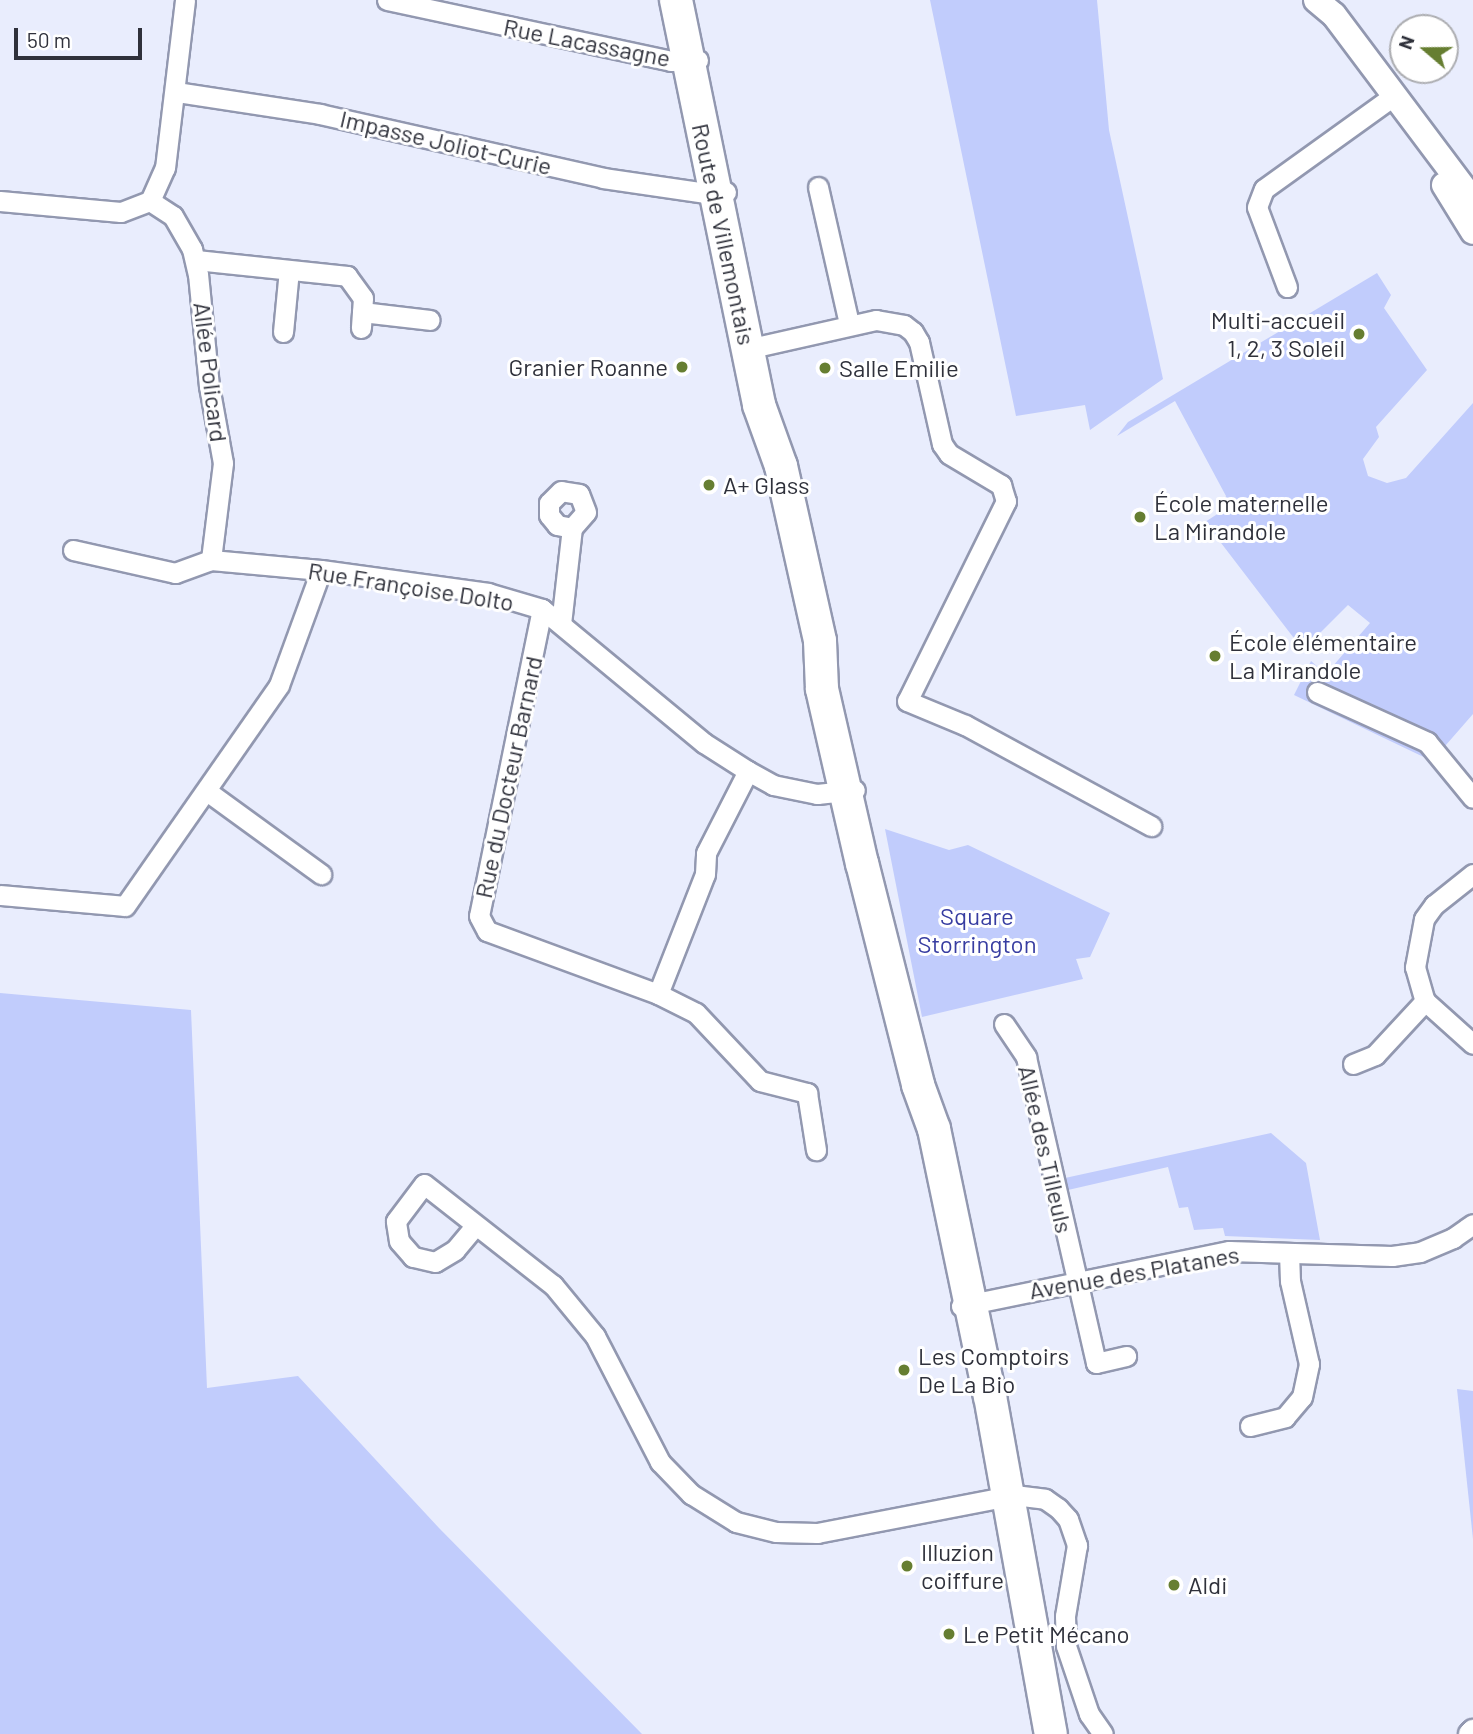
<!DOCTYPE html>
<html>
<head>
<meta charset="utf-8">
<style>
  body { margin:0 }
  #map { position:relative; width:1473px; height:1734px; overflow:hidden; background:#e9edfd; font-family:Barlow,sans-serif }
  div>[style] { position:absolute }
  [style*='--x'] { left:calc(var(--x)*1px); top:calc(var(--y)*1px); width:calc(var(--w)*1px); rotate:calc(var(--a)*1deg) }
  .green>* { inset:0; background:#c1ccfc }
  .roads { filter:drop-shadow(2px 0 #9298b0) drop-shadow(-2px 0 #9298b0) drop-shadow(0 2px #9298b0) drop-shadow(0 -2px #9298b0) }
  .minor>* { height:19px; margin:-9.5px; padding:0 9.5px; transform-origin:9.5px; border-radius:9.5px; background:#fff }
  .tertiary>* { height:24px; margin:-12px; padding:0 12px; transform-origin:12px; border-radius:12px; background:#fff }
  .primary>* { height:32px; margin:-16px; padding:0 16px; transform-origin:16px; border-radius:16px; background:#fff }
  .dots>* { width:19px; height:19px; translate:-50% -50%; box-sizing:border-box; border:4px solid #fff; border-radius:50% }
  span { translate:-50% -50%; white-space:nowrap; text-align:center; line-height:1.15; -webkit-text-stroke:6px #fff; paint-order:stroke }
  .street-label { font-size:24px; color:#2f313b }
  .poi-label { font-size:24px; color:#2f313b }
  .right { translate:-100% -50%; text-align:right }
  .left { translate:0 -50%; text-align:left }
  .park-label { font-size:24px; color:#373da1 }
  .north { position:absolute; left:1389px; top:14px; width:70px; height:70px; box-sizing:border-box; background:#fff; border:2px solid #acadb1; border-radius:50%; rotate:290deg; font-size:19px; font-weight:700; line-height:28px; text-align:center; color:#2f313b }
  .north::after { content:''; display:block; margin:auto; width:24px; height:32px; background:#667e31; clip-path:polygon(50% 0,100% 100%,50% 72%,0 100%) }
  .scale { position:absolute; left:14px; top:28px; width:128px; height:32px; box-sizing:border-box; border:4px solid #2f313b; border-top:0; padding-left:9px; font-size:21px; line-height:24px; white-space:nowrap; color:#2f313b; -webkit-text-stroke:5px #fff; paint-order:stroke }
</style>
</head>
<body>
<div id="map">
  <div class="green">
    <div style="clip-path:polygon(930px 0,1097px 0,1109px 130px,1163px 379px,1090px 430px,1085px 405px,1016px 416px)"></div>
    <div style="clip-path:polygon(1377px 273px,1391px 295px,1384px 308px,1427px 370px,1376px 427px,1379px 437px,1363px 459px,1368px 476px,1387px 483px,1406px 478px,1473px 403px,1473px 714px,1432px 761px,1294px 695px,1311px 661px,1326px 674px,1370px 623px,1348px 605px,1303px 650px,1205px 522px,1219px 513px,1226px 496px,1175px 401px,1117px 436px,1128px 422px)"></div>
    <div style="clip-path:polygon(885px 829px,949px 850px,968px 845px,1110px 913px,1090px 957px,1076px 959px,1083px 979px,922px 1017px)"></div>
    <div style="clip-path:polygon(0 993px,191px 1010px,207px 1388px,298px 1376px,439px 1528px,642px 1734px,0 1734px)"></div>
    <div style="clip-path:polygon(1271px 1133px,1306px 1163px,1320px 1240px,1225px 1236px,1223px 1228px,1194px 1230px,1188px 1207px,1179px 1208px,1168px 1167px,1068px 1190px,1065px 1178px)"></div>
    <div style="clip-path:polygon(1457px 1389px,1473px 1391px,1473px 1539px)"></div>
  </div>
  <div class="roads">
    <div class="minor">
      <div style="--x:387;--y:0;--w:290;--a:12.1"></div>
      <div style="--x:671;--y:61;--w:27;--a:-2"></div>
      <div style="--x:177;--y:92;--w:145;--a:8.7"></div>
      <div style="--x:320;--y:114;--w:290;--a:12.7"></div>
      <div style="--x:603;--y:178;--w:104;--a:8.3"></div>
      <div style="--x:706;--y:193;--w:20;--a:-3"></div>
      <div style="--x:818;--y:187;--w:140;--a:77.2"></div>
      <div style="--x:0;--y:201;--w:121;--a:5.2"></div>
      <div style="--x:121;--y:212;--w:31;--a:-21"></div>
      <div style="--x:150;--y:201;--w:36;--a:-66"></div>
      <div style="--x:165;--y:168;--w:169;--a:-83.2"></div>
      <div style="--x:150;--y:201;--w:27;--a:33"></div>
      <div style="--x:173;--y:216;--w:38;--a:60"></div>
      <div style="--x:192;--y:249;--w:26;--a:77"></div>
      <div style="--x:198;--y:274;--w:113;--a:84.4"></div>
      <div style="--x:209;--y:386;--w:78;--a:79.7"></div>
      <div style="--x:223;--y:463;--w:98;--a:97.1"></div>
      <div style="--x:196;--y:260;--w:152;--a:6"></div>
      <div style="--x:347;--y:276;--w:27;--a:54"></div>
      <div style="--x:363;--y:298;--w:30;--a:94"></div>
      <div style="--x:1287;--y:287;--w:85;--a:-110.6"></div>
      <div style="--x:1257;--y:207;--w:19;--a:-69"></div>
      <div style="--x:1264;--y:189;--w:158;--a:-35.7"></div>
      <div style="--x:362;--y:312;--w:68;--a:6.7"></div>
      <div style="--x:283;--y:332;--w:62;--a:-84.5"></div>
      <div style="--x:747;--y:349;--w:132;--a:-12.7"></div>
      <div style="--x:876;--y:320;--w:28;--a:10"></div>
      <div style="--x:904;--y:325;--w:11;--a:38"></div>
      <div style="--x:913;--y:332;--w:12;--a:59"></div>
      <div style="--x:919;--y:342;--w:105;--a:77.3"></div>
      <div style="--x:942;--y:444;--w:12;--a:55"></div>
      <div style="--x:949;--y:454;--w:61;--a:30.8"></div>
      <div style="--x:1001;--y:485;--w:17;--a:73"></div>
      <div style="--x:1006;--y:501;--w:223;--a:116.3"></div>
      <div style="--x:907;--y:701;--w:63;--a:22.5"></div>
      <div style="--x:965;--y:725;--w:212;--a:28.5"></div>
      <div style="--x:73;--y:550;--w:105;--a:12.7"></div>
      <div style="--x:175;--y:573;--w:38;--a:-20"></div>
      <div style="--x:211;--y:560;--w:110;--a:5.2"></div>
      <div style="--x:321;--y:570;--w:169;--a:7.8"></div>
      <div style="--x:488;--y:593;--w:56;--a:16.5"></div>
      <div style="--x:542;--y:609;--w:210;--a:39.6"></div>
      <div style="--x:704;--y:743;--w:52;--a:32.5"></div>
      <div style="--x:748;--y:771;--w:29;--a:29"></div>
      <div style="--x:773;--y:785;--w:45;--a:11.6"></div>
      <div style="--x:817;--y:794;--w:38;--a:-6"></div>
      <div style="--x:542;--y:609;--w:313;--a:101.6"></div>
      <div style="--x:479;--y:916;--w:17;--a:62"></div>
      <div style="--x:487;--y:931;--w:182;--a:20.2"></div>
      <div style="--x:658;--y:994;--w:42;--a:26.6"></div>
      <div style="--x:696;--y:1013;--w:93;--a:46.7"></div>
      <div style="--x:760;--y:1081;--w:49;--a:14.3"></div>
      <div style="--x:807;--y:1093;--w:58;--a:81"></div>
      <div style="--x:561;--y:624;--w:97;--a:-83.5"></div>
      <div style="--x:572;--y:528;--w:21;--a:-49"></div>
      <div style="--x:586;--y:512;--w:19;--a:-111"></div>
      <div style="--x:579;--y:494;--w:18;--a:-171"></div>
      <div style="--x:561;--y:491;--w:17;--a:135"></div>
      <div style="--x:549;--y:503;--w:12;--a:90"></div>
      <div style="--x:549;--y:515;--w:13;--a:51"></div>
      <div style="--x:557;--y:525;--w:15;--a:11"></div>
      <div style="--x:1317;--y:692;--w:121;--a:24.4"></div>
      <div style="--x:1427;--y:742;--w:72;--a:50.6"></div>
      <div style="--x:208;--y:792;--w:140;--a:36"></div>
      <div style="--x:1473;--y:874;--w:50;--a:141.5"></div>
      <div style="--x:1434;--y:905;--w:17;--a:126"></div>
      <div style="--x:1424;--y:919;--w:49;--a:100.6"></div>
      <div style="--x:1415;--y:967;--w:35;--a:74"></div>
      <div style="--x:1425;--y:1001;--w:64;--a:41.9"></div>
      <div style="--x:0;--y:895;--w:125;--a:5"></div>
      <div style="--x:125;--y:906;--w:269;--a:-55.1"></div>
      <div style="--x:279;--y:685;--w:122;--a:-69.9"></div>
      <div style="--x:658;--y:994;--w:129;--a:-68.6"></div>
      <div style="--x:705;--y:874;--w:21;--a:-87"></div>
      <div style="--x:706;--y:853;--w:92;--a:-62.9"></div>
      <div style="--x:1004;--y:1024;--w:40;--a:56"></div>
      <div style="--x:1026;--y:1057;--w:314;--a:77.1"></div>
      <div style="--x:1096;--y:1363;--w:31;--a:-13"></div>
      <div style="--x:1353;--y:1064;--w:24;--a:-22"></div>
      <div style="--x:1375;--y:1055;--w:74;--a:-47.2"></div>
      <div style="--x:475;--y:1226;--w:31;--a:130"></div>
      <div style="--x:455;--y:1250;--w:23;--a:149"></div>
      <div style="--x:435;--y:1262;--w:23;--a:-167"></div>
      <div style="--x:413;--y:1257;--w:21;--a:-131"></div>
      <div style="--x:399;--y:1241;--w:20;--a:-99"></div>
      <div style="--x:396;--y:1221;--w:46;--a:-52.9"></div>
      <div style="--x:424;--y:1184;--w:164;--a:38.1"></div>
      <div style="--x:553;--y:1285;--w:66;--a:50.5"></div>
      <div style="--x:595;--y:1336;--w:142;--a:62.7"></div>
      <div style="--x:660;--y:1462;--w:45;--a:45.9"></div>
      <div style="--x:691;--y:1494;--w:53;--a:31.9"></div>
      <div style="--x:736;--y:1522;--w:41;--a:14"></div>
      <div style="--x:776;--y:1532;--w:41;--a:1.4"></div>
      <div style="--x:817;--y:1533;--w:201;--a:-10.9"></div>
      <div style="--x:1014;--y:1495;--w:31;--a:7"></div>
      <div style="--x:1045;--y:1499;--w:16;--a:35"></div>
      <div style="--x:1058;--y:1508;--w:15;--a:48"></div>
      <div style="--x:1068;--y:1519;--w:28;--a:71"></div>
      <div style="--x:1077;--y:1545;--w:72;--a:99.6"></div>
      <div style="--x:1065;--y:1616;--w:30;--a:88"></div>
      <div style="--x:1066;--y:1646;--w:72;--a:71.3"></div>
      <div style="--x:1089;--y:1714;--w:24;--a:55"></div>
      <div style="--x:961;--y:1306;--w:274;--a:-11.6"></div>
      <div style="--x:1229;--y:1251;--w:163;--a:1.8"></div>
      <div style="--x:1392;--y:1256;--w:28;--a:-8"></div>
      <div style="--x:1420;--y:1252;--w:36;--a:-23"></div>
      <div style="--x:1453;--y:1238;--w:24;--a:-35"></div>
      <div style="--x:1250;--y:1426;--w:36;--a:-14"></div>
      <div style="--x:1285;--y:1417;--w:26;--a:-50"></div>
      <div style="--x:1302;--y:1397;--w:34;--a:-78"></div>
      <div style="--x:1309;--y:1364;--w:85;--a:-102.9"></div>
      <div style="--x:1290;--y:1281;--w:28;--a:-92"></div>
    </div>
    <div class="tertiary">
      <div style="--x:1316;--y:0;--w:23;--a:40"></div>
      <div style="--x:1334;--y:15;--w:231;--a:53.1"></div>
      <div style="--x:1444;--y:185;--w:55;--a:58.3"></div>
      <div style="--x:1471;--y:1734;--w:3;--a:-45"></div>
    </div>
    <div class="primary">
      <div style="--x:676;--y:0;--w:413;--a:78.4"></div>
      <div style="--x:759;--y:405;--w:65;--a:70.2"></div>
      <div style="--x:781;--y:466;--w:179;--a:77.4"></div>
      <div style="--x:820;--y:641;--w:48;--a:87.6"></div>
      <div style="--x:822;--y:689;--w:179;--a:77.1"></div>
      <div style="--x:862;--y:863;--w:229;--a:75.8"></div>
      <div style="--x:918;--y:1085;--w:47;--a:70"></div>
      <div style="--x:934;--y:1129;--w:273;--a:78.2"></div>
      <div style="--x:990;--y:1396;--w:343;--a:79.8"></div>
    </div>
  </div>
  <div class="dots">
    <div style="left:1359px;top:334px;background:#667e31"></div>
    <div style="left:682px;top:367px;background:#667e31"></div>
    <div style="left:825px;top:368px;background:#667e31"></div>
    <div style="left:709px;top:485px;background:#667e31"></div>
    <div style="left:1140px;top:517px;background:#667e31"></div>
    <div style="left:1215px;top:656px;background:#667e31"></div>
    <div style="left:904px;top:1370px;background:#667e31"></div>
    <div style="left:907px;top:1566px;background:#667e31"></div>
    <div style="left:1174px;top:1585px;background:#667e31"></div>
    <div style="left:949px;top:1634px;background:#667e31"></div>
  </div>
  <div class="street-label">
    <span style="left:587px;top:42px;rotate:11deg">Rue Lacassagne</span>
    <span style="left:446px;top:142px;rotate:13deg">Impasse Joliot-Curie</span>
    <span style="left:724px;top:234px;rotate:78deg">Route de Villemontais</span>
    <span style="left:211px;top:372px;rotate:83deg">Allée Policard</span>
    <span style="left:411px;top:586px;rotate:9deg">Rue Françoise Dolto</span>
    <span style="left:508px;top:777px;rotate:-78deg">Rue du Docteur Barnard</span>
    <span style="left:1046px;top:1149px;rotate:77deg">Allée des Tilleuls</span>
    <span style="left:1134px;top:1272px;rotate:-10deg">Avenue des Platanes</span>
  </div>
  <div class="poi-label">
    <span class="right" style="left:1345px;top:334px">Multi-accueil<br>1, 2, 3 Soleil</span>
    <span class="right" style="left:668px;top:367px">Granier Roanne</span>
    <span class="left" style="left:839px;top:368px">Salle Emilie</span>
    <span class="left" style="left:723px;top:485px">A+ Glass</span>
    <span class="left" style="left:1154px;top:517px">École maternelle<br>La Mirandole</span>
    <span class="left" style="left:1229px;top:656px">École élémentaire<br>La Mirandole</span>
    <span class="left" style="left:918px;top:1370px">Les Comptoirs<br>De La Bio</span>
    <span class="left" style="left:921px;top:1566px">Illuzion<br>coiffure</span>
    <span class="left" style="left:1188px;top:1585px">Aldi</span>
    <span class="left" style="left:963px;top:1634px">Le Petit Mécano</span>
  </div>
  <div class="park-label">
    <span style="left:977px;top:930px">Square<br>Storrington</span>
  </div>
  <div class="north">N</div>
  <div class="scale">50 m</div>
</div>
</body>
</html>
